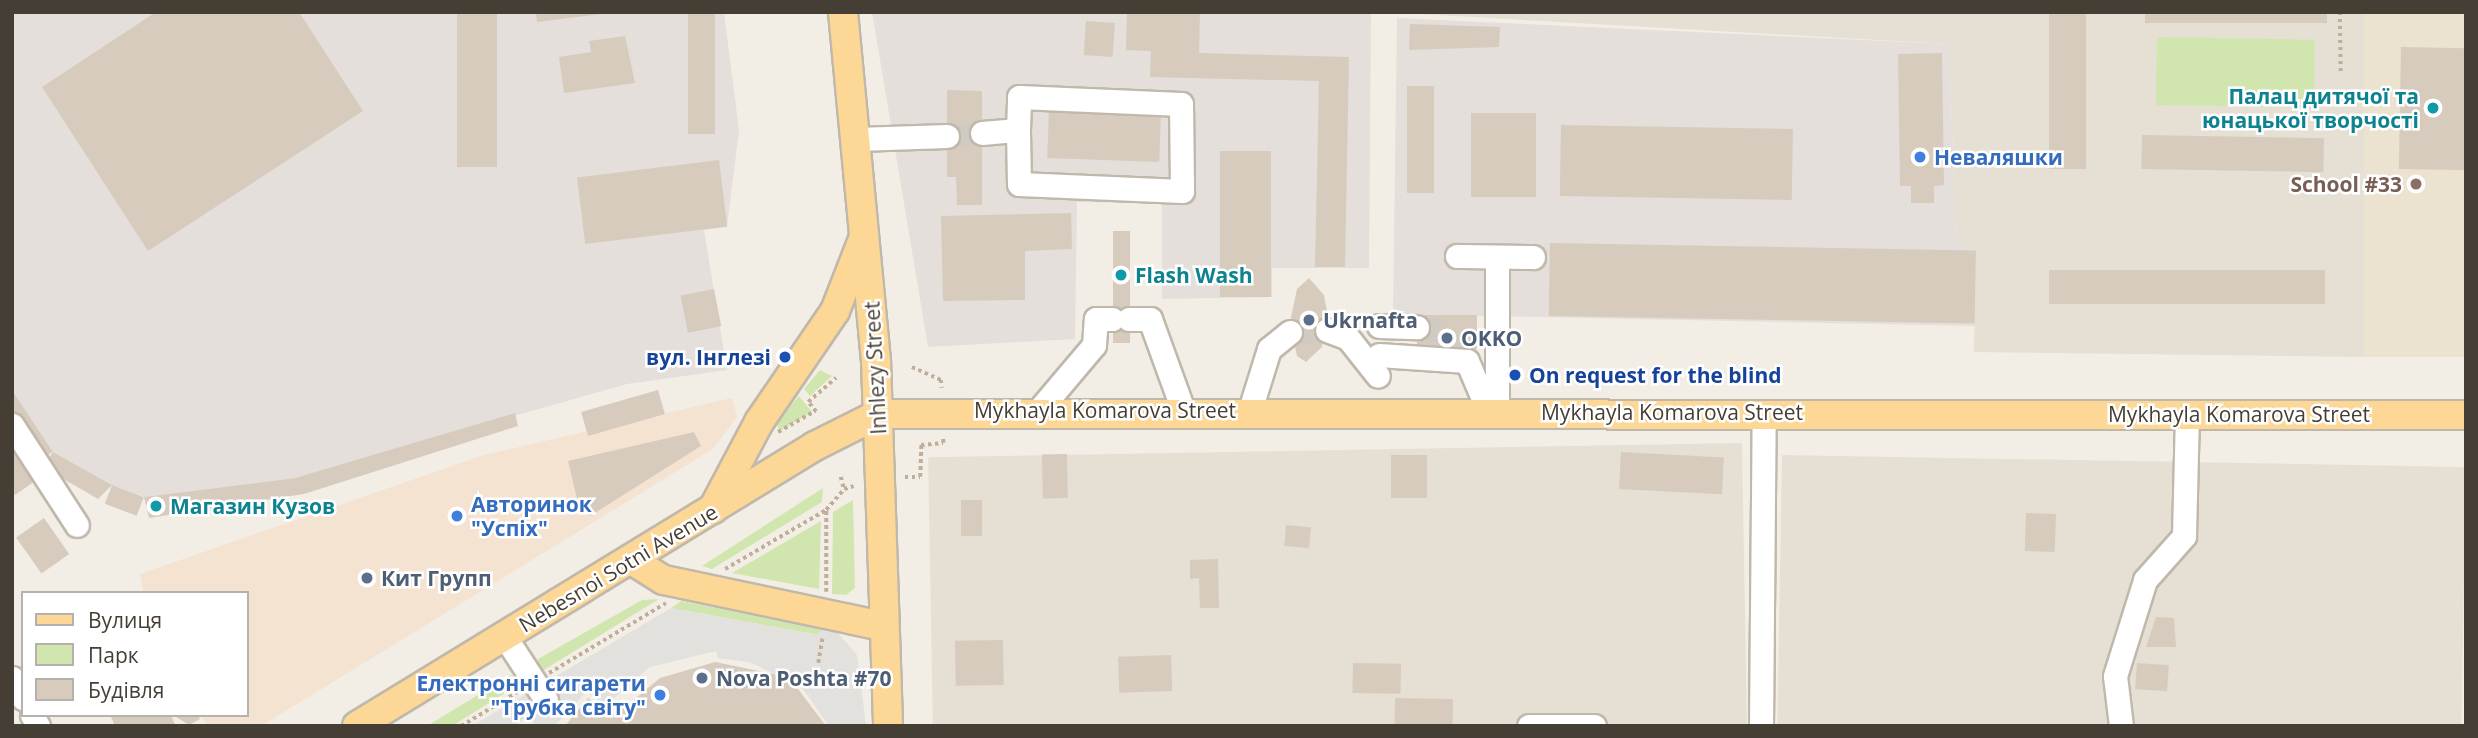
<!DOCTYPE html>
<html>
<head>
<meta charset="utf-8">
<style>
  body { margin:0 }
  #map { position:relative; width:2478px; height:738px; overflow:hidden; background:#f2eee5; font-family:"Open Sans",sans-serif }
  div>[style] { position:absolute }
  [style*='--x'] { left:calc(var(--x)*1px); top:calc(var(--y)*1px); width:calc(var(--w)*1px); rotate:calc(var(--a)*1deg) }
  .residential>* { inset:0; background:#e6dfd4; transform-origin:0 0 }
  .commercial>* { inset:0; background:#f4e3d1 }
  .industrial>* { inset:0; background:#e4dfda }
  .education>* { inset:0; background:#ebe2d0; transform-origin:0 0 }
  .green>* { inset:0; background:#d1e6af; transform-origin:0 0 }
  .parking>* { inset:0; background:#e3e1de }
  .building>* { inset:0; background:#d7cbbe; transform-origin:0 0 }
  .minor-tunnel>* { height:23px; margin-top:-11.5px; transform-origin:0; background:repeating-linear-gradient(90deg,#cfcbc2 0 23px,transparent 0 34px) }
  .path>* { height:3.5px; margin-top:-1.75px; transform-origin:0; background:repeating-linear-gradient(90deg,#bfaf9a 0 3.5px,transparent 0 7px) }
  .roads { filter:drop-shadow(2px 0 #c0b8ab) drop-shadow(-2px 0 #c0b8ab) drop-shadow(0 2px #c0b8ab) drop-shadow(0 -2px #c0b8ab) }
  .minor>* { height:23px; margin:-11.5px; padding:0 11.5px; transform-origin:11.5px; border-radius:11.5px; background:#fff }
  .major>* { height:28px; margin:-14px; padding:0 14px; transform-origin:14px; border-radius:14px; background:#fcd795 }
  .dots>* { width:19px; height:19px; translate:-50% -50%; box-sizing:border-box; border:4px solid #fff; border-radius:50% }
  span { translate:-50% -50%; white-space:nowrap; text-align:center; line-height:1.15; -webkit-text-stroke:5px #fff; paint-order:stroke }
  .culture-label { font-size:21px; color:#0d838f; font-weight:700 }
  .right { translate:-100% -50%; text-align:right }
  .left { translate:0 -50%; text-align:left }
  .shop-label { font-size:21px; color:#366cbe; font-weight:700 }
  .education-label { font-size:21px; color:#785e54; font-weight:700 }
  .service-label { font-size:21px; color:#4e5e75; font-weight:700 }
  .transit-label { font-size:21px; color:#164399; font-weight:700 }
  .street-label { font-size:21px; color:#453e35 }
  .frame { position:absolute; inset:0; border:14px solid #453e35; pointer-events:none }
  .legend { position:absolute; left:21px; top:591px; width:228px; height:126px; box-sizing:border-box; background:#fff; border:2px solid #b5b2ae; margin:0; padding:9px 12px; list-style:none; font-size:21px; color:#453e35 }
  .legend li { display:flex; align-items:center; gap:14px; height:35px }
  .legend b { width:35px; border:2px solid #b5b2ae }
</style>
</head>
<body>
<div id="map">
  <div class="residential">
    <div style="clip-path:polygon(1383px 12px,2364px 12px,2367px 357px,1974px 352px,1976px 254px,1956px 242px,1949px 44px)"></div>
    <div style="left:1742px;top:443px;width:283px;height:814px;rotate:89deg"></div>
    <div style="left:1782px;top:455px;width:684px;height:271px;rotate:1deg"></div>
  </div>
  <div class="commercial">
    <div style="clip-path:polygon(732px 398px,737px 417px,713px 449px,261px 726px,207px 726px,201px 715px,247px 715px,247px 593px,144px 593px,140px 574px,484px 455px)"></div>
  </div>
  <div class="industrial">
    <div style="clip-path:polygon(12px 12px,724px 12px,739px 130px,727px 227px,704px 230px,727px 370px,627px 384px,295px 478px,144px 497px,112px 485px,53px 452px,12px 390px)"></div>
    <div style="clip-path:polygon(872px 12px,1371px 12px,1369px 268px,1272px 268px,1272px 297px,1162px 299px,1162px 203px,1077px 202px,1075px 339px,928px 347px)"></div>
    <div style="clip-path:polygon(1397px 18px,1949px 44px,1956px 242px,1976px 254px,1975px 326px,1393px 314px)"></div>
  </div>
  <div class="education">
    <div style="left:2364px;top:12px;width:102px;height:345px"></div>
  </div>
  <div class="green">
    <div style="left:2157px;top:37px;width:158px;height:68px;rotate:1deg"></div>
    <div style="clip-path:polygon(820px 370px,832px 376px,810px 396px,804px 389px)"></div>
    <div style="clip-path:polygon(799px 396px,812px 412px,780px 431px,776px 423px)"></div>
    <div style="clip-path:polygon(823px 488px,822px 502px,712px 569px,702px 566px)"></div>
    <div style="clip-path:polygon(853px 500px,855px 588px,846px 595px,832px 594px,833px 512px)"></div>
    <div style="clip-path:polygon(821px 521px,819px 589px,732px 573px)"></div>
    <div style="clip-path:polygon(659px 599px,539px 673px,538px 659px,642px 600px)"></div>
    <div style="clip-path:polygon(681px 601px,823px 629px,818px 635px,671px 608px)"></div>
    <div style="clip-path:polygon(511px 675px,523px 682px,452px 726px,427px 726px)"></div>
  </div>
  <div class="parking">
    <div style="clip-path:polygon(671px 608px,817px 635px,823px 629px,837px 632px,857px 655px,866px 726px,829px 726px,801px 686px,749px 662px,718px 658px,716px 651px,650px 667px,605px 706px,587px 691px,555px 726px,537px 726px,526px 717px,514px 726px,472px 726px)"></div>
  </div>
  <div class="building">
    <div style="clip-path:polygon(156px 12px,299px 12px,363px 111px,148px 251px,42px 87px)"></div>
    <div style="left:457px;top:12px;width:40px;height:155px"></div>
    <div style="clip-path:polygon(536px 12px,601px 12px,601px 14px,537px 22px)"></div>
    <div style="left:688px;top:12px;width:27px;height:122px"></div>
    <div style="clip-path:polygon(1127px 12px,1200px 12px,1199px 53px,1349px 57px,1345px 267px,1315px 267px,1319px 81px,1150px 77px,1151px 51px,1126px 50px)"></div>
    <div style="left:2049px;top:12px;width:37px;height:157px"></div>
    <div style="left:2145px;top:12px;width:182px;height:11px"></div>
    <div style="left:1086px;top:21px;width:29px;height:34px;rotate:4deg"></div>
    <div style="clip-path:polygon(1410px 24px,1500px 27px,1499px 47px,1409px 50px)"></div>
    <div style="clip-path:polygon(625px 36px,635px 83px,564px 93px,559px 57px,591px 52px,589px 41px)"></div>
    <div style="left:2401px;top:47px;width:65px;height:122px;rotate:1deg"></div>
    <div style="clip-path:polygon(1942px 53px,1944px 185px,1934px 186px,1934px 203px,1911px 203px,1911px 186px,1900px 186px,1898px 54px)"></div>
    <div style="left:1407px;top:86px;width:27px;height:107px"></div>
    <div style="clip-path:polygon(947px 90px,982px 91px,982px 205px,957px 205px,956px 177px,947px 177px)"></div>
    <div style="left:1049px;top:108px;width:112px;height:50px;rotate:2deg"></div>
    <div style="left:1471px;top:113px;width:65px;height:84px"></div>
    <div style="left:1561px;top:125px;width:232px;height:71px;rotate:1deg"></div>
    <div style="left:2142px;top:135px;width:182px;height:34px;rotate:1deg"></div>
    <div style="left:1220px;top:151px;width:51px;height:146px"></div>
    <div style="left:719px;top:160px;width:67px;height:143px;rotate:83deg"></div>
    <div style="clip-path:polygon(1071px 213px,1072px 249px,1025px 251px,1025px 300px,943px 301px,941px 216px)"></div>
    <div style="left:1113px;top:231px;width:17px;height:112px"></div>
    <div style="left:1550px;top:243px;width:426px;height:73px;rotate:1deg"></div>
    <div style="left:2049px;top:270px;width:276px;height:34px"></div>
    <div style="clip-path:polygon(1309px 278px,1324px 295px,1328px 317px,1322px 347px,1306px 362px,1297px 356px,1290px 322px,1297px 289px)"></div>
    <div style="left:714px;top:289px;width:38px;height:34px;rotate:79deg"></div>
    <div style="left:1417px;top:315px;width:60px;height:34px"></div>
    <div style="clip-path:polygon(12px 390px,53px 452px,38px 461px,12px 421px)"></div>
    <div style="left:658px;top:390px;width:25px;height:80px;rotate:74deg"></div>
    <div style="clip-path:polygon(515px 413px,518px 426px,304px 494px,149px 518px,144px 497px,295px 478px)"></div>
    <div style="clip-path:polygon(694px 432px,701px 446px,590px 516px,579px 507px,568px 461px)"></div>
    <div style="clip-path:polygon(12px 441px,38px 479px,15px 495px,12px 492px)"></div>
    <div style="clip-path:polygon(53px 452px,112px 485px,98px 499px,43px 467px)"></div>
    <div style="left:1621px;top:452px;width:103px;height:37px;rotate:3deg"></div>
    <div style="left:1067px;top:454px;width:44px;height:25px;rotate:89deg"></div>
    <div style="left:1391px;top:455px;width:36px;height:43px"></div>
    <div style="left:112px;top:485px;width:34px;height:20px;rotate:21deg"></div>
    <div style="left:961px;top:500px;width:21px;height:36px"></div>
    <div style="left:2026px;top:513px;width:30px;height:38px;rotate:2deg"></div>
    <div style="left:44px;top:518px;width:44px;height:34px;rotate:55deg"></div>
    <div style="left:1286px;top:525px;width:25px;height:21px;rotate:5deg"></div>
    <div style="clip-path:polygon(1218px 559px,1219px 608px,1200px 608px,1199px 578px,1190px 579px,1190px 560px)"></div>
    <div style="clip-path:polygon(2156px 617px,2174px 618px,2176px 647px,2146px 647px)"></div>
    <div style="left:1003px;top:640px;width:45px;height:48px;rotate:89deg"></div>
    <div style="left:1171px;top:655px;width:36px;height:53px;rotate:88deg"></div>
    <div style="clip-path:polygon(715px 662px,774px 674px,798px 689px,826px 726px,565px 726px,588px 698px,612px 718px,660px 678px)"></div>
    <div style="left:1353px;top:663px;width:48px;height:30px;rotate:1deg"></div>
    <div style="left:2137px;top:663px;width:32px;height:26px;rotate:4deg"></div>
    <div style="left:1395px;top:698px;width:58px;height:28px;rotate:1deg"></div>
    <div style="clip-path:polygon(110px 715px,171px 715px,175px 725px,115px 726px)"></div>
    <div style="clip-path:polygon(173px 715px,198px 715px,200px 719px,189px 725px)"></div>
  </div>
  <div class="minor-tunnel">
    <div style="--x:947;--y:136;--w:35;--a:-5"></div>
    <div style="--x:1417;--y:327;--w:27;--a:10"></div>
    <div style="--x:1444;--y:332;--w:18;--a:68"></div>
    <div style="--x:1290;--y:332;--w:37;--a:-3"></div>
  </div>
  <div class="path">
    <div style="--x:2340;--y:12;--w:62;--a:89.1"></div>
    <div style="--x:912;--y:367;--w:32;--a:24"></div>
    <div style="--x:941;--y:380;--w:8;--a:83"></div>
    <div style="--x:816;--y:412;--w:13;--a:-129"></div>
    <div style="--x:808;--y:402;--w:37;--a:-41"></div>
    <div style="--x:778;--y:432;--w:43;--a:-29.6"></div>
    <div style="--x:841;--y:477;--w:12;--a:76"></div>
    <div style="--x:844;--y:489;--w:10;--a:-17"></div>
    <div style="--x:905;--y:477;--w:15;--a:0"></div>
    <div style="--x:920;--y:477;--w:32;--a:-88"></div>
    <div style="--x:921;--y:445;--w:22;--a:-5"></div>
    <div style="--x:943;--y:443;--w:6;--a:-90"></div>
    <div style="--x:725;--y:569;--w:117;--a:-30.3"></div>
    <div style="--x:826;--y:592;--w:82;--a:-90"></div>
    <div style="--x:826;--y:510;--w:28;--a:-49"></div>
    <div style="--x:818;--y:663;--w:27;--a:-80"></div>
    <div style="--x:549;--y:673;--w:136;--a:-30.9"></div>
    <div style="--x:461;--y:726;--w:68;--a:-31.1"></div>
  </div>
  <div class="roads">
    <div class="minor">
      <div style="--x:982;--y:133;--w:36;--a:-5"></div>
      <div style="--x:1018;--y:130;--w:33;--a:-88"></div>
      <div style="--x:1019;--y:97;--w:162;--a:2.5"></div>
      <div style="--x:1181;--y:104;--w:87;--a:89.3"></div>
      <div style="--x:1182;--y:191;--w:163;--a:-177.5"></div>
      <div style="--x:1019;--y:184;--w:54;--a:-91.1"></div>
      <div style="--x:857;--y:139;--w:90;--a:-1.9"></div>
      <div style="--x:1457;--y:256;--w:76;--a:0.8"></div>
      <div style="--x:1497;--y:259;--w:151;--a:90"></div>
      <div style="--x:1129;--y:319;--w:21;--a:0"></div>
      <div style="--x:1150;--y:319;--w:97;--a:70.1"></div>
      <div style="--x:1379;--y:326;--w:38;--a:2"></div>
      <div style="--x:1327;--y:330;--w:22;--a:21"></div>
      <div style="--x:1348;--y:338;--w:48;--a:51.7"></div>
      <div style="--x:1379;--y:355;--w:88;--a:3.9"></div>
      <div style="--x:1467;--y:361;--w:53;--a:66.8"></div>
      <div style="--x:1039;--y:410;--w:85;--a:-49.8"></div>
      <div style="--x:1094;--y:345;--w:26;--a:-86"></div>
      <div style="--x:1096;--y:319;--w:16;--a:0"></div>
      <div style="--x:1250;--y:410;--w:64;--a:-72.7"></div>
      <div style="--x:1269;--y:349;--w:27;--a:-39"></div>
      <div style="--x:12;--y:425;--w:119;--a:57"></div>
      <div style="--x:505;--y:637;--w:75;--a:56.9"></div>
      <div style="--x:12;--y:678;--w:23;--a:61"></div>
      <div style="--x:32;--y:715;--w:13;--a:61"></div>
      <div style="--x:1529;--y:726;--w:65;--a:0"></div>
      <div style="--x:1761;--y:726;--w:313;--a:-89.5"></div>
      <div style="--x:2121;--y:726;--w:50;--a:-96.8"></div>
      <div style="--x:2115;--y:676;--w:101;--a:-72.6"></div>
      <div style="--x:2145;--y:580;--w:59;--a:-48.4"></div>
      <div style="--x:2184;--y:536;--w:122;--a:-88.6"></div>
    </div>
    <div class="major">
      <div style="--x:843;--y:12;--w:351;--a:84.6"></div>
      <div style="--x:876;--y:361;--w:365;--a:88.1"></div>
      <div style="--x:713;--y:509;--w:98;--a:-62.1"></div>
      <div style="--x:759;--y:422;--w:135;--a:-55.6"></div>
      <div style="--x:835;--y:311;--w:79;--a:-68.6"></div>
      <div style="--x:633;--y:561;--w:36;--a:32"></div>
      <div style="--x:664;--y:580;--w:224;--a:11.9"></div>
      <div style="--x:357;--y:726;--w:537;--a:-31.44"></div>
      <div style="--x:815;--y:446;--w:72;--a:-26.6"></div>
      <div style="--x:879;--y:414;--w:1587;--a:0.04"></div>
    </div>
  </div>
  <div class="dots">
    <div style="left:2433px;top:108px;background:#0f9aa8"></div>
    <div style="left:1920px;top:157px;background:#3f7fe0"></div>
    <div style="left:2416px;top:184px;background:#8d6e63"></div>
    <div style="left:1121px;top:275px;background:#0f9aa8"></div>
    <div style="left:1309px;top:320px;background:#5c6f8a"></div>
    <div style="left:1447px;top:338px;background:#5c6f8a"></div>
    <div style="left:785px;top:357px;background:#1a4fb4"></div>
    <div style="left:1515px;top:375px;background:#1a4fb4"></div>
    <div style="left:156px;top:506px;background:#0f9aa8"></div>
    <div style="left:457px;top:516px;background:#3f7fe0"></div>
    <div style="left:367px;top:578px;background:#5c6f8a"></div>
    <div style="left:702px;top:678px;background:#5c6f8a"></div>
    <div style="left:660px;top:695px;background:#3f7fe0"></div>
  </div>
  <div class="culture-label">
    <span class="right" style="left:2419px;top:108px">Палац дитячої та<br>юнацької творчості</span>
    <span class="left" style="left:1135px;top:275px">Flash Wash</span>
    <span class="left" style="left:170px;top:506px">Магазин Кузов</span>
  </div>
  <div class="shop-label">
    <span class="left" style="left:1934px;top:157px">Неваляшки</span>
    <span class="left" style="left:471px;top:516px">Авторинок<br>"Успіх"</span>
    <span class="right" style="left:646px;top:695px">Електронні сигарети<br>"Трубка світу"</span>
  </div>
  <div class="education-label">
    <span class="right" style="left:2402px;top:184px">School #33</span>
  </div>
  <div class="service-label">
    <span class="left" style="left:1323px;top:320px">Ukrnafta</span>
    <span class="left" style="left:1461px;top:338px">OKKO</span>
    <span class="left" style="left:381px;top:578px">Кит Групп</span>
    <span class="left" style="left:716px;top:678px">Nova Poshta #70</span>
  </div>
  <div class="transit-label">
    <span class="right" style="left:771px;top:357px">вул. Інглезі</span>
    <span class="left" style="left:1529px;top:375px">On request for the blind</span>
  </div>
  <div class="street-label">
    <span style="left:875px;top:368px;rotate:-93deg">Inhlezy Street</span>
    <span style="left:1105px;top:410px">Mykhayla Komarova Street</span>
    <span style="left:1672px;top:412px">Mykhayla Komarova Street</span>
    <span style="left:2239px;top:414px">Mykhayla Komarova Street</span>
    <span style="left:618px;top:568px;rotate:-31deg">Nebesnoi Sotni Avenue</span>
  </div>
  <div class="frame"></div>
  <ul class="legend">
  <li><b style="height:9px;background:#fcd795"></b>Вулиця</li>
  <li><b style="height:19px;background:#d1e6af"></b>Парк</li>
  <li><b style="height:19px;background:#d7cbbe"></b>Будівля</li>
  </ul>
</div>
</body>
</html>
